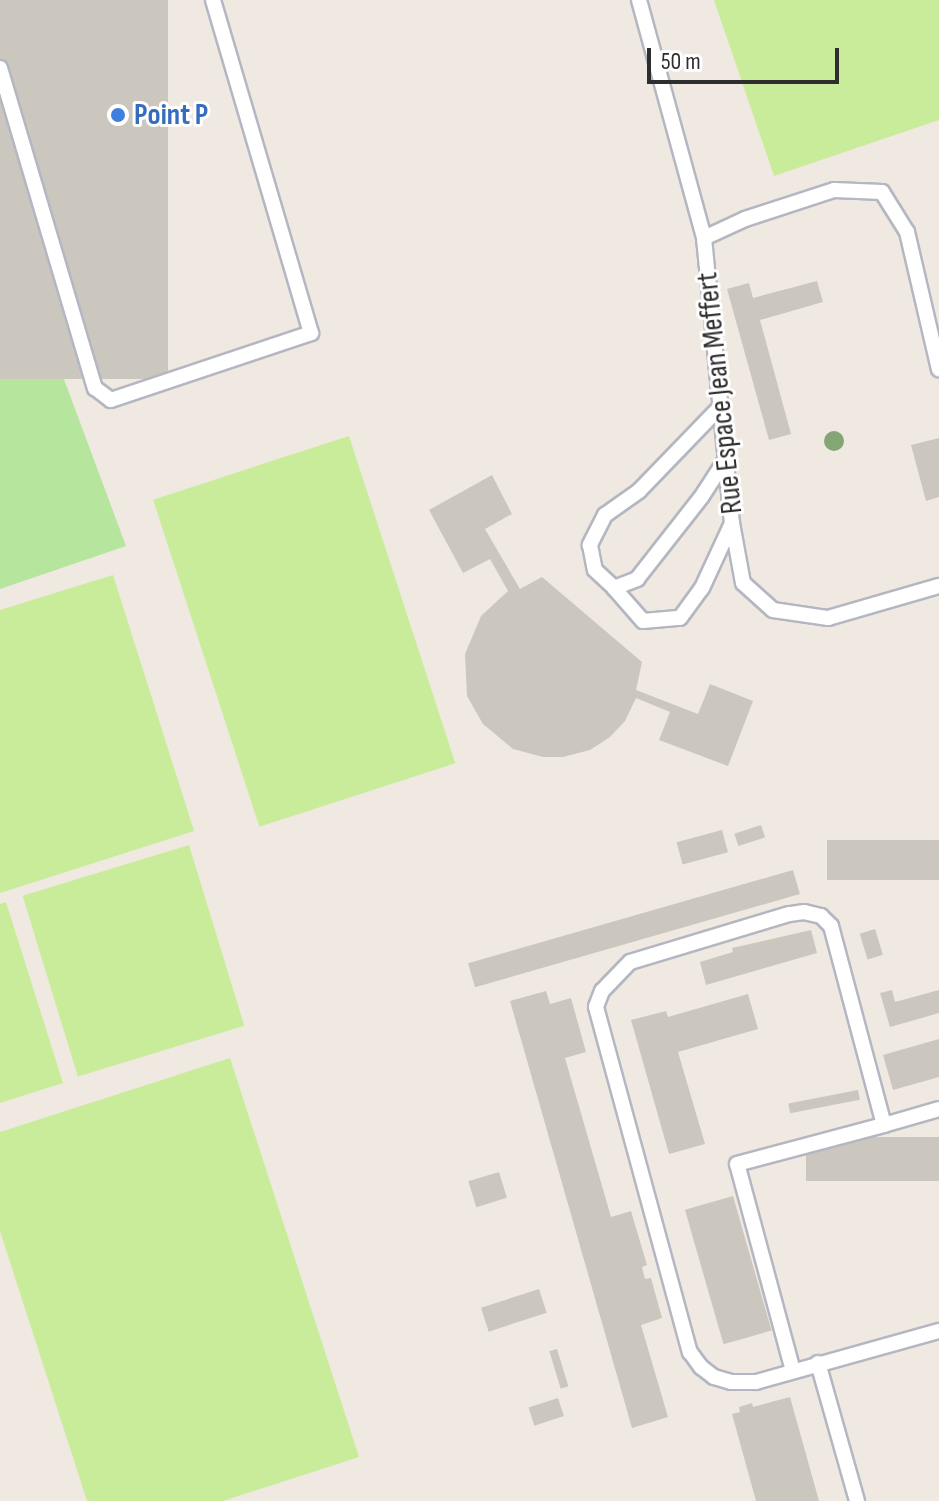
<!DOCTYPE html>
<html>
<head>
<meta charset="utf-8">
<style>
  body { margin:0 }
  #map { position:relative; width:939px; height:1501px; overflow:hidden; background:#efe9e1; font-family:"Sofia Sans Condensed",sans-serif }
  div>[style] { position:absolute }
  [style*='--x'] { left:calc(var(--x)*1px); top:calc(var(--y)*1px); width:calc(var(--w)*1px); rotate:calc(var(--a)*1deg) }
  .green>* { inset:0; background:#b6e59e }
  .pitch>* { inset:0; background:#c9ec9a; transform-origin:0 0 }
  .building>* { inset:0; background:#cbc7bf; transform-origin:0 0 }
  .roads { filter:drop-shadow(2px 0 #b4b7c1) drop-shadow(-2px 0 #b4b7c1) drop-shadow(0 2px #b4b7c1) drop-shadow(0 -2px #b4b7c1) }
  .service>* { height:14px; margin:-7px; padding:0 7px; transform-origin:7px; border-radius:7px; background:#fff }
  .trees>* { width:20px; height:20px; margin:-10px; border-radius:50%; background:#84a574 }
  .dots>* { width:22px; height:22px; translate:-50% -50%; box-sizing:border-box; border:4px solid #fff; border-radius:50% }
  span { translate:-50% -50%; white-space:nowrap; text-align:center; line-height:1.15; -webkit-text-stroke:6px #fff; paint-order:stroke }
  .shop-label { font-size:30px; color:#366cbe; font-weight:700 }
  .left { translate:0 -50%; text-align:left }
  .street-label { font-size:30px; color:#2e2e2e }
  .scale { position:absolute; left:647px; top:48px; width:192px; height:36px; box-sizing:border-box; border:4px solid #2e2e2e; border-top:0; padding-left:10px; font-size:24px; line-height:28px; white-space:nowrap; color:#2e2e2e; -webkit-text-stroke:6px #fff; paint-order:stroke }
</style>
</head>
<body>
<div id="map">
  <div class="green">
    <div style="clip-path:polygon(26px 277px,126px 546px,0 589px,0 284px)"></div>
  </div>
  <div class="pitch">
    <div style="clip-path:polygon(714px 0,939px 0,939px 120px,774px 176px)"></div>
    <div style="left:349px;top:436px;width:344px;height:206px;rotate:72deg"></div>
    <div style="clip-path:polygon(113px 575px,194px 831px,0 893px,0 610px)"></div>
    <div style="left:189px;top:845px;width:189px;height:174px;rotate:73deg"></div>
    <div style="clip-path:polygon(6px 902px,63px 1083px,0 1103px,0 904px)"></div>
    <div style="clip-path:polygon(230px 1058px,359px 1457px,223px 1501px,87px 1501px,0 1231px,0 1132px)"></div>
  </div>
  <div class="building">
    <div style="left:0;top:0;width:168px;height:379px"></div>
    <div style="clip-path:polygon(817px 281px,823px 302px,760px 320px,791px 434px,769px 440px,727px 289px,749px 283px,753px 298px)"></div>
    <div style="clip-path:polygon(939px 438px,939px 497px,926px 501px,911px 445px)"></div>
    <div style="clip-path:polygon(492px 475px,512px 514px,485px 529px,520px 589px,542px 577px,642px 662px,636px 690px,698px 714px,710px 684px,753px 701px,728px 766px,659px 740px,670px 712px,636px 698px,625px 721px,610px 737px,590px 750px,563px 757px,543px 757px,513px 749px,483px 724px,467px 696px,465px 654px,481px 616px,508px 591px,490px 559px,463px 573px,429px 510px)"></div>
    <div style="left:761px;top:825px;width:13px;height:28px;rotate:72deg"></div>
    <div style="left:722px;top:830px;width:23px;height:47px;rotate:75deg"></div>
    <div style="left:939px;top:840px;width:40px;height:112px;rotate:90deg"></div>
    <div style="left:793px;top:870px;width:25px;height:338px;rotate:74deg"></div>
    <div style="left:875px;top:929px;width:27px;height:16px;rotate:73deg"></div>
    <div style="clip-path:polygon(811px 930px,817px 953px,706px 985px,700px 962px,733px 952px,732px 948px)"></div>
    <div style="clip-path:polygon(892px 990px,895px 1002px,939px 990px,939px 1013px,890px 1027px,880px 993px)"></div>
    <div style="clip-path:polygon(546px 991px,550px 1004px,571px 998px,586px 1052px,565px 1058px,611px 1217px,631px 1211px,647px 1265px,642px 1267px,645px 1279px,651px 1278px,662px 1318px,641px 1325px,668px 1417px,632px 1428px,510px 1001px)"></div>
    <div style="clip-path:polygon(748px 994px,758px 1029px,678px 1052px,705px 1144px,669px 1154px,631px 1020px,666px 1011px,668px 1017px)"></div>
    <div style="clip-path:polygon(939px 1039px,939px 1077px,893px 1090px,883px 1055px)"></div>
    <div style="left:858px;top:1090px;width:10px;height:71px;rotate:79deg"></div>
    <div style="left:939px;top:1137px;width:44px;height:133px;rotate:90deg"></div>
    <div style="left:499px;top:1172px;width:27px;height:32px;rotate:73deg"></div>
    <div style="left:733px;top:1196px;width:140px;height:50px;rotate:74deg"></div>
    <div style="left:539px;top:1289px;width:25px;height:61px;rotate:72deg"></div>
    <div style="left:557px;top:1349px;width:39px;height:8px;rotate:73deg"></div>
    <div style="clip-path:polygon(790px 1397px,819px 1501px,756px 1501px,732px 1414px,740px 1412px,739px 1407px,752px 1403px,753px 1407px)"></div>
    <div style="left:558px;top:1398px;width:19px;height:31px;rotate:72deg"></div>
  </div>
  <div class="roads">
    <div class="service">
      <div style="--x:639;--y:0;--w:247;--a:74.7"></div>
      <div style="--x:704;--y:238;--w:286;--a:84.4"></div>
      <div style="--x:732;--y:523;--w:61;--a:79.6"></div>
      <div style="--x:743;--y:583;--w:40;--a:42"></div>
      <div style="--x:773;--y:610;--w:56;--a:8.3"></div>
      <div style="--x:828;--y:618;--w:116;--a:-16.1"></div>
      <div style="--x:0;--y:68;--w:334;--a:73.5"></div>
      <div style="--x:95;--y:388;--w:20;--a:37"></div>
      <div style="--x:111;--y:400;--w:211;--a:-18.5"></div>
      <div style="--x:311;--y:333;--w:347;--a:-106.4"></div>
      <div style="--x:704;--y:238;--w:45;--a:-24.9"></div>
      <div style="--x:745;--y:219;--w:94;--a:-18"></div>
      <div style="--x:834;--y:190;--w:48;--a:2.4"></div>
      <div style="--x:882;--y:192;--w:47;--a:58"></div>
      <div style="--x:907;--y:232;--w:141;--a:76.9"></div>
      <div style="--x:721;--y:406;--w:118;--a:134"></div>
      <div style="--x:639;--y:491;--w:42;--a:144.8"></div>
      <div style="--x:605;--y:515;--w:34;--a:117"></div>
      <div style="--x:590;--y:545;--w:25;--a:79"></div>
      <div style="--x:595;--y:570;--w:26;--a:43"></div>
      <div style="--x:614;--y:588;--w:25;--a:-21"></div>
      <div style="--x:637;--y:579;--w:105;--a:-51.9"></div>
      <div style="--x:702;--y:496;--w:44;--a:-57"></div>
      <div style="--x:614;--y:588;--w:44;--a:48.7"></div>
      <div style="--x:643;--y:621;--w:37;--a:-5"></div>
      <div style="--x:680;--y:618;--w:37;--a:-54"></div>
      <div style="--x:702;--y:588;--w:72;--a:-65.2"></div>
      <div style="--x:939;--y:1109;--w:57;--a:163.8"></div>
      <div style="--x:884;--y:1125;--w:206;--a:-104.9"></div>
      <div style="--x:831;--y:926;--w:14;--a:-135"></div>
      <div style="--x:821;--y:916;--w:17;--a:-167"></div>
      <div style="--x:804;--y:912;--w:15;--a:172"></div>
      <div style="--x:789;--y:914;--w:166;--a:163.2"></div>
      <div style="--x:630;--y:962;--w:40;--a:134"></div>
      <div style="--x:602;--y:991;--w:17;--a:111"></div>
      <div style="--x:596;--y:1007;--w:358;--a:74.8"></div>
      <div style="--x:690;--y:1352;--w:19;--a:54"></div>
      <div style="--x:701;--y:1367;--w:16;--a:38"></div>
      <div style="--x:714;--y:1377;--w:18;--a:16"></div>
      <div style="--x:731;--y:1382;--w:25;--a:0"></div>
      <div style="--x:756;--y:1382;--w:190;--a:-15.6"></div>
      <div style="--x:818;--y:1363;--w:143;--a:74.2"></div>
      <div style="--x:793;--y:1371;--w:214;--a:-105.1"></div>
      <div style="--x:737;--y:1164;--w:152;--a:-14.9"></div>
    </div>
  </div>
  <div class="trees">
    <div style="left:834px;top:441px"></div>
  </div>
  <div class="dots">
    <div style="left:118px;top:115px;background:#3f7fe0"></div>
  </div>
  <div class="shop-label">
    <span class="left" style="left:134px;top:115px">Point P</span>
  </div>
  <div class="street-label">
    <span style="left:720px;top:393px;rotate:-96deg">Rue Espace Jean Meffert</span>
  </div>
  <div class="scale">50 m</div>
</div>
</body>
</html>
